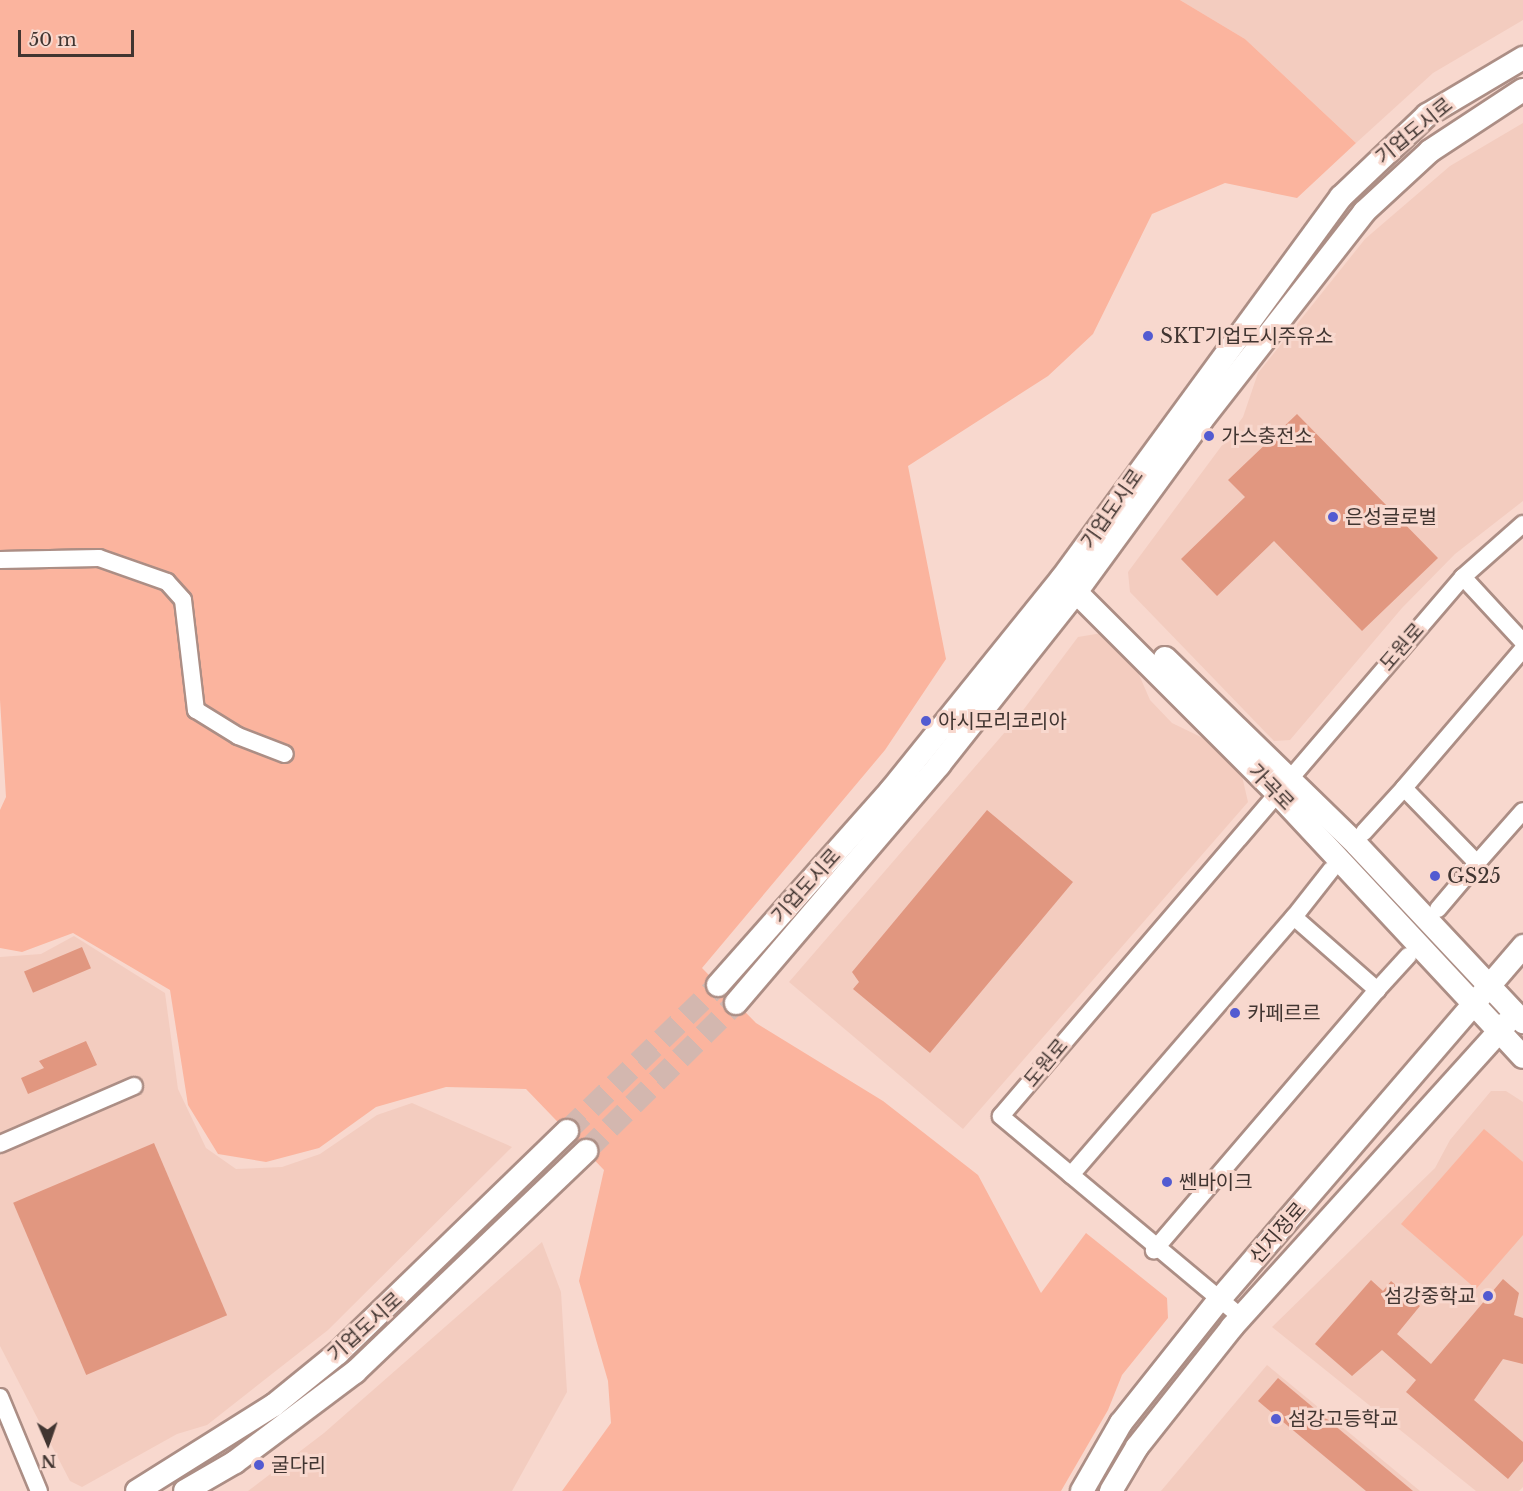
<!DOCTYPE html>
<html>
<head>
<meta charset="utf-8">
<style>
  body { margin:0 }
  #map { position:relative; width:1523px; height:1491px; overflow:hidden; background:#f8d8ce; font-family:"Libre Baskerville","Noto Sans KR",serif }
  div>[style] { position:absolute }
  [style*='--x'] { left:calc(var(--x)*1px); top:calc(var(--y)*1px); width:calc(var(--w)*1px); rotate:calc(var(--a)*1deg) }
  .built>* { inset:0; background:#f3ccbf }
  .green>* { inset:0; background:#fbb49e }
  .building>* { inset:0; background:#e19780; transform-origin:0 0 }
  .secondary-tunnel>* { height:22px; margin-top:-11px; transform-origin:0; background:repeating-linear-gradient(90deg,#d3b7af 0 22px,transparent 0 33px) }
  .roads { filter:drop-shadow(2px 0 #ac8e85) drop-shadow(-2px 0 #ac8e85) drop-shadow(0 2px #ac8e85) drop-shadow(0 -2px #ac8e85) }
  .street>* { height:16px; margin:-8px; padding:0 8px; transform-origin:8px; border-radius:8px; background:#fff }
  .secondary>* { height:22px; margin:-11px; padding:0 11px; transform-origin:11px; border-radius:11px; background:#fff }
  .dots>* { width:16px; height:16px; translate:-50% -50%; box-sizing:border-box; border:3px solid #f8d8ce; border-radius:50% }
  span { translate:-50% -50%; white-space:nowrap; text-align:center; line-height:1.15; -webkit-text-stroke:6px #f8d8ce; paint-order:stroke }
  .street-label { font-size:20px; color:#413531 }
  .poi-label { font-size:20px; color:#413531 }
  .left { translate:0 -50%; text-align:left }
  .right { translate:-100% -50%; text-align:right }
  .north { position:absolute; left:18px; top:1413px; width:60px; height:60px; -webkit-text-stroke:4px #f8d8ce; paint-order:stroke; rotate:178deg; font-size:16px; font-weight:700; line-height:24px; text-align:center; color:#413531 }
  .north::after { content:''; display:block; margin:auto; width:21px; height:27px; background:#413531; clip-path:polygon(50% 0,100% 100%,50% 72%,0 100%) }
  .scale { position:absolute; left:18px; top:30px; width:116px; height:27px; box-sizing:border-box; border:3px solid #413531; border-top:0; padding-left:8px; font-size:18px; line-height:21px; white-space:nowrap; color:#413531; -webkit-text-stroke:4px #f8d8ce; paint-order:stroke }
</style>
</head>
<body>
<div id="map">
  <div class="built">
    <div style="clip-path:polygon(1180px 0,1523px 0,1523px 20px,1433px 73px,1356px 143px,1245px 39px)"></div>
    <div style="clip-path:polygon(1523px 123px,1523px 501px,1455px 554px,1402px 608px,1290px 740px,1274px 741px,1130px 592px,1128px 572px,1243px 417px,1258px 373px,1365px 239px,1450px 166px)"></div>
    <div style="clip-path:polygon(1102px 633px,1137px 670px,1150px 700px,1172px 723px,1205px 739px,1242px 776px,1248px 802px,963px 1129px,789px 982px,1018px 717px,1078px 637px)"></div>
    <div style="clip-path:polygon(74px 936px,165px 993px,178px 1089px,206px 1148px,236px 1169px,282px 1167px,320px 1154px,377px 1115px,412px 1103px,512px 1147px,328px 1330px,207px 1425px,177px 1434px,82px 1487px,70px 1481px,0 1346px,0 957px,41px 954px)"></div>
    <div style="clip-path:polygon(1491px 1091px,1506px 1091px,1523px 1102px,1523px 1487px,1519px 1491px,1476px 1491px,1272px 1327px,1435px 1168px,1450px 1140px)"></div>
    <div style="clip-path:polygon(542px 1242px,561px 1292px,567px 1392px,512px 1491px,248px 1491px,324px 1433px)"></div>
    <div style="clip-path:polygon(1267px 1365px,1420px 1491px,1161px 1491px)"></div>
  </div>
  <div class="green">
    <div style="clip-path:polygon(0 0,1180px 0,1245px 39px,1356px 143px,1297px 198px,1225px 183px,1152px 214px,1093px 334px,1048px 376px,908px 466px,946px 659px,885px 750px,702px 968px,756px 1023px,883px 1101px,978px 1175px,1041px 1293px,1086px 1233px,1167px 1298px,1168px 1318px,1122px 1375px,1108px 1410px,1061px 1491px,562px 1491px,611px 1423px,608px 1381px,579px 1281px,604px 1170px,526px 1089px,446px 1087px,376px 1107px,319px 1148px,266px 1162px,218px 1154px,188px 1105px,170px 990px,73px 933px,22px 952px,0 948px,0 810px,6px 797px,0 700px)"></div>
    <div style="clip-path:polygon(1484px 1129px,1523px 1162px,1523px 1235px,1476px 1289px,1401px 1224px)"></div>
  </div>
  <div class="building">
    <div style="clip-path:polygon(1297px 414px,1438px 558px,1362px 631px,1274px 541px,1217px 596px,1181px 559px,1245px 497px,1228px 480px)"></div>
    <div style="clip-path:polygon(987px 810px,1073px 882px,930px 1053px,853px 989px,859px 982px,852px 972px)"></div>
    <div style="left:82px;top:947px;width:23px;height:63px;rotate:67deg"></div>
    <div style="clip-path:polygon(86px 1041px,97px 1065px,28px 1094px,21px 1078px,44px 1068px,39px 1061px)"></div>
    <div style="left:154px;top:1143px;width:187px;height:153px;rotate:67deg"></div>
    <div style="clip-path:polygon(1503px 1279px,1519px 1293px,1514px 1315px,1523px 1318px,1523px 1364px,1503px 1359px,1474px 1400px,1523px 1442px,1523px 1461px,1508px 1479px,1406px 1392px,1416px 1380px,1382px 1350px,1352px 1376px,1315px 1344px,1371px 1280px,1383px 1291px,1391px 1281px,1420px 1306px,1397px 1334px,1431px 1364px)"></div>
    <div style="clip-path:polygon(1278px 1378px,1413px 1491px,1366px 1491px,1258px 1401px)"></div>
  </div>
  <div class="secondary-tunnel">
    <div style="--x:567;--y:1131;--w:210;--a:-44"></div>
    <div style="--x:586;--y:1151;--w:211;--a:-44.6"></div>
  </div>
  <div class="roads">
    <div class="street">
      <div style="--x:0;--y:560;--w:99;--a:-1.2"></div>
      <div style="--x:99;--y:558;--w:72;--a:19.4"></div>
      <div style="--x:167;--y:582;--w:24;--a:48"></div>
      <div style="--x:183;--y:600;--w:111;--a:83.3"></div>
      <div style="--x:196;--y:710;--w:49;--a:31.8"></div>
      <div style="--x:238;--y:736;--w:50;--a:21"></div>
      <div style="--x:1463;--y:577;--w:88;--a:47.3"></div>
      <div style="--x:1523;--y:649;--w:183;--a:130.6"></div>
      <div style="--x:1404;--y:788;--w:105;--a:45.8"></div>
      <div style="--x:1477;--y:863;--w:69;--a:-48.5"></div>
      <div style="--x:1364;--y:832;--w:59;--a:-47.7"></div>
      <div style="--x:1438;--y:909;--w:60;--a:-49.7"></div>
      <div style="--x:1294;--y:917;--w:60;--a:-51.8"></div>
      <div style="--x:1377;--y:990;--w:46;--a:-47.6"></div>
      <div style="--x:0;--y:1144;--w:146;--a:-23.4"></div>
      <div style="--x:1071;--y:1175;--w:341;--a:-49.2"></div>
      <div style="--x:1294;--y:917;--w:111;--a:41.3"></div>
      <div style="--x:1377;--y:990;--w:343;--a:130.6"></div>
      <div style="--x:1241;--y:1317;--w:313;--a:-140.1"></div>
      <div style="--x:1001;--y:1116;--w:710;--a:-49.4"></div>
      <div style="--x:1463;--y:577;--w:80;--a:-41.5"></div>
      <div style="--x:0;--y:1397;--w:102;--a:67.5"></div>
    </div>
    <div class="secondary">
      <div style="--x:1065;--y:581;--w:298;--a:45"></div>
      <div style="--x:1276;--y:792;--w:362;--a:47"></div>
      <div style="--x:1165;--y:658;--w:268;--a:44.2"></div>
      <div style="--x:1357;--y:845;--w:243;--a:46.8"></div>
      <div style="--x:718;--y:985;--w:261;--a:-48.4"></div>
      <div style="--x:891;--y:790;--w:272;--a:-51.1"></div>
      <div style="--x:1062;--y:578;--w:472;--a:-53.8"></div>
      <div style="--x:1341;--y:197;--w:119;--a:-43.6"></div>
      <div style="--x:1427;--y:115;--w:112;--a:-30.7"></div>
      <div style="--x:736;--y:1003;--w:313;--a:-49.5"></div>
      <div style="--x:939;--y:765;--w:222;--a:-51.6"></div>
      <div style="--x:1077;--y:591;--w:210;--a:-53.9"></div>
      <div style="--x:1201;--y:421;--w:265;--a:-52"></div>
      <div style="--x:1364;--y:212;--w:90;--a:-42.7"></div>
      <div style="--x:1430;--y:151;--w:111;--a:-33.3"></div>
      <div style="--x:137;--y:1491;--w:162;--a:-32.1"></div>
      <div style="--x:274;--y:1405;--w:82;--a:-39.1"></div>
      <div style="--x:338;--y:1353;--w:319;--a:-44.1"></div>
      <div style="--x:185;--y:1491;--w:58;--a:-30.1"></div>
      <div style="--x:235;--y:1462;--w:150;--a:-36.9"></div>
      <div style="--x:355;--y:1372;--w:320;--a:-43.7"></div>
      <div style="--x:1082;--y:1491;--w:78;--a:-60.2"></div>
      <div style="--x:1121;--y:1423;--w:157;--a:-51.5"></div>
      <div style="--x:1219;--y:1300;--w:467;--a:-49.3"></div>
      <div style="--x:1111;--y:1491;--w:51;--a:-59.4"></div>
      <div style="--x:1137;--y:1447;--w:153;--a:-51.6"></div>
      <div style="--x:1232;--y:1327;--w:411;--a:-47.9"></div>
    </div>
  </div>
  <div class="dots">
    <div style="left:1148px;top:336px;background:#535bd1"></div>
    <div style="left:1209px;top:436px;background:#535bd1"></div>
    <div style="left:1333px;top:517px;background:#535bd1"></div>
    <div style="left:926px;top:721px;background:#535bd1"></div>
    <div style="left:1435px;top:876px;background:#535bd1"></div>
    <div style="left:1235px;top:1013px;background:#535bd1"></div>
    <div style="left:1167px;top:1182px;background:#535bd1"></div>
    <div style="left:1488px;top:1296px;background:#535bd1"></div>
    <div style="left:1276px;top:1419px;background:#535bd1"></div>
    <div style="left:259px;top:1465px;background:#535bd1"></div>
  </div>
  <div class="street-label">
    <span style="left:1414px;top:131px;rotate:-39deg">기업도시로</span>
    <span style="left:1112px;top:509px;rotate:-55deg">기업도시로</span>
    <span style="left:1402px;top:647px;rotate:-49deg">도원로</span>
    <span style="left:1271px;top:787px;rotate:46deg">가곡로</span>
    <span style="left:806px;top:886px;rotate:-48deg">기업도시로</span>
    <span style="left:1046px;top:1063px;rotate:-50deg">도원로</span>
    <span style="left:1278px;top:1233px;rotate:-49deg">신지정로</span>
    <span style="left:365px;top:1327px;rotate:-42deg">기업도시로</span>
  </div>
  <div class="poi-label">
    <span class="left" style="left:1160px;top:336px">SKT기업도시주유소</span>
    <span class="left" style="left:1221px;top:436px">가스충전소</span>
    <span class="left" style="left:1345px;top:517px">은성글로벌</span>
    <span class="left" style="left:938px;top:721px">아시모리코리아</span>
    <span class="left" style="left:1447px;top:876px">GS25</span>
    <span class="left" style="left:1247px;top:1013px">카페르르</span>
    <span class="left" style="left:1179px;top:1182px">쎈바이크</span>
    <span class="right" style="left:1476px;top:1296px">섬강중학교</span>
    <span class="left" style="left:1288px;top:1419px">섬강고등학교</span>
    <span class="left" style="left:271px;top:1465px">굴다리</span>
  </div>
  <div class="north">N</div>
  <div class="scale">50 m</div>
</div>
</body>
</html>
